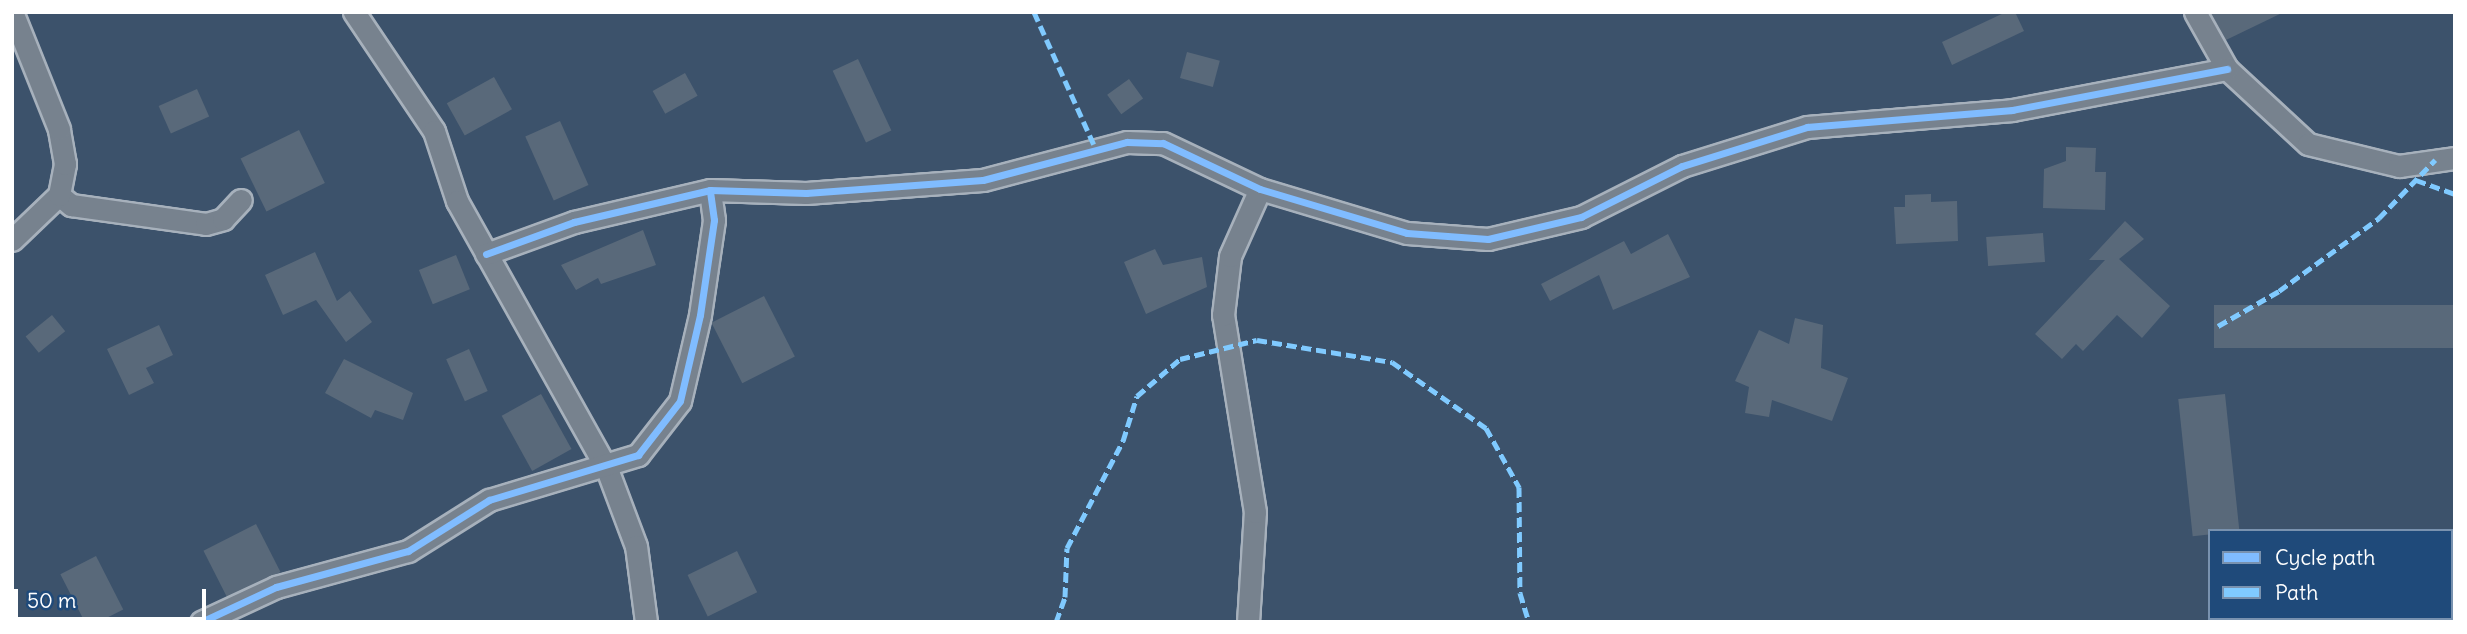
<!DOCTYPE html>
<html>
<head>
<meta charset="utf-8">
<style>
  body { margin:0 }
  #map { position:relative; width:2467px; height:634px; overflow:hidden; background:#3c526b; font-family:Delius,sans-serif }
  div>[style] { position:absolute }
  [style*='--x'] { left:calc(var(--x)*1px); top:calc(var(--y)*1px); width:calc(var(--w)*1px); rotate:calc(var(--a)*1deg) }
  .building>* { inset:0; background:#59697a; transform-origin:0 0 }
  .roads { filter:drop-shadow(2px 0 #a7b1bc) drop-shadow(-2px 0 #a7b1bc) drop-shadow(0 2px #a7b1bc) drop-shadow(0 -2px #a7b1bc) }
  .service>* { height:10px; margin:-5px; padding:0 5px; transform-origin:5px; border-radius:5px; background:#77828e }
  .minor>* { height:21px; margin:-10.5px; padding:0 10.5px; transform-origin:10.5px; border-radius:10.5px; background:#77828e }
  .quiet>* { height:5px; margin-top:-2.5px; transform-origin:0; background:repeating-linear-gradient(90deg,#80caff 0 10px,transparent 0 15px) }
  .cycleway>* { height:7px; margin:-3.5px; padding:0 3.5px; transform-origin:3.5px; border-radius:3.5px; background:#80bcff }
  span { translate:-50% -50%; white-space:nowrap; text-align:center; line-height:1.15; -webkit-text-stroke:6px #1f4a7a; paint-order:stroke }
  .frame { position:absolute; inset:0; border:14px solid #fff; pointer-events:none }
  .legend { position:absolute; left:2208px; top:529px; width:245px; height:91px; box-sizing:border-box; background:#1f4a7a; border:2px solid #7992af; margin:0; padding:9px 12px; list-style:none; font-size:21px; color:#fff }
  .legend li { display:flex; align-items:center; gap:14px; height:35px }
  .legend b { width:35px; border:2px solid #7992af }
  .scale { position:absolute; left:14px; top:589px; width:192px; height:32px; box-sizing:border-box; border:4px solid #fff; border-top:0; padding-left:9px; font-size:21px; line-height:24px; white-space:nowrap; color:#fff; -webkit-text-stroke:5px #1f4a7a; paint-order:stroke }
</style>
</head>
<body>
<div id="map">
  <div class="building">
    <div style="clip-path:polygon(2006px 12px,2015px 12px,2024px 31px,1952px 65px,1942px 42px)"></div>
    <div style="clip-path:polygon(2210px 12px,2284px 12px,2226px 40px)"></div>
    <div style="left:1187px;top:52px;width:34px;height:27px;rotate:15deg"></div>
    <div style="left:858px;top:59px;width:79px;height:28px;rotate:65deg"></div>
    <div style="left:685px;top:73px;width:26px;height:37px;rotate:61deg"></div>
    <div style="left:494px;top:77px;width:37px;height:54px;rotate:61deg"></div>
    <div style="left:1129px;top:79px;width:24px;height:27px;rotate:54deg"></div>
    <div style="left:197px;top:89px;width:30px;height:42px;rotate:66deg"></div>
    <div style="left:560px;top:121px;width:70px;height:38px;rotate:66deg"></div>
    <div style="left:299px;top:130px;width:59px;height:65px;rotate:64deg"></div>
    <div style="clip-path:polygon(2066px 147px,2096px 148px,2095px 172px,2106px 172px,2105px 210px,2043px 208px,2044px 169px,2066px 161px)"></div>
    <div style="clip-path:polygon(1931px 194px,1931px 202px,1957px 201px,1958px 241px,1896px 244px,1894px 207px,1905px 207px,1905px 195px)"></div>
    <div style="clip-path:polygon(2125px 221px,2144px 239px,2119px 259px,2170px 306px,2142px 338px,2117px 315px,2083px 351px,2076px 344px,2062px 359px,2035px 334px,2105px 260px,2089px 260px)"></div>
    <div style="clip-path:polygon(643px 230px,656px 265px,601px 284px,598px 278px,576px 290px,561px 265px)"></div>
    <div style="left:2043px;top:233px;width:29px;height:57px;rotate:86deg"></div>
    <div style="clip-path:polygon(1668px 234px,1690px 277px,1613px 310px,1599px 275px,1550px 301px,1541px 284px,1624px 241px,1631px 254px)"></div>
    <div style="clip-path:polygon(1155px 249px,1163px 265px,1202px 257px,1207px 287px,1146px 314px,1124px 262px)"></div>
    <div style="clip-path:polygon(315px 252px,337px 301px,350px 291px,372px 322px,346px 342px,316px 300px,283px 315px,265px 275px)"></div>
    <div style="left:456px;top:255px;width:37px;height:40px;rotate:68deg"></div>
    <div style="left:764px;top:296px;width:68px;height:59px;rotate:63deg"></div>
    <div style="left:2455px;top:305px;width:43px;height:241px;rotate:90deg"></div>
    <div style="left:52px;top:315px;width:21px;height:34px;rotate:51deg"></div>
    <div style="clip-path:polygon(1795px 318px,1823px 325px,1821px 368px,1848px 378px,1832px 421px,1772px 400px,1769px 417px,1745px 413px,1749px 387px,1735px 381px,1759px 330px,1789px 344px)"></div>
    <div style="clip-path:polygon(159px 325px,173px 355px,146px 368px,154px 383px,129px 395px,107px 349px)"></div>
    <div style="left:469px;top:349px;width:46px;height:25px;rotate:66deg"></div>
    <div style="clip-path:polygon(344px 359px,413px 393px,403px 420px,375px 410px,371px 418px,325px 393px)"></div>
    <div style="left:541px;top:394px;width:63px;height:45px;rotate:61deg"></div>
    <div style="left:2225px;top:394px;width:138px;height:47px;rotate:84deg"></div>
    <div style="left:256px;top:524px;width:54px;height:59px;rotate:63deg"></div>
    <div style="left:737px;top:551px;width:46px;height:55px;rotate:64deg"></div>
    <div style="left:96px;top:556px;width:60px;height:40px;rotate:63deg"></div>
  </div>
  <div class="roads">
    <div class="service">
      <div style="--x:2304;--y:618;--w:5;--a:53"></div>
    </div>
    <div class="minor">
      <div style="--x:354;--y:12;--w:143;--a:56.1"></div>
      <div style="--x:434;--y:131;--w:74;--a:71.8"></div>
      <div style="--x:457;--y:201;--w:307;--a:60.8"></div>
      <div style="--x:607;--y:469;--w:82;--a:69.4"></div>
      <div style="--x:636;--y:546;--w:77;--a:82.5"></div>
      <div style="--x:2195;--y:12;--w:65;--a:60.7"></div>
      <div style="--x:2227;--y:69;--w:110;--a:42.8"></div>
      <div style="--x:2308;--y:144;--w:94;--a:13.6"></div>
      <div style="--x:2399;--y:166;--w:57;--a:-8.1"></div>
      <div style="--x:59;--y:195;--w:16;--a:40"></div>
      <div style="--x:71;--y:205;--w:136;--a:8"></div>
      <div style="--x:206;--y:224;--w:18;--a:-16"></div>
      <div style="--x:223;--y:219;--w:26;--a:-47"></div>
      <div style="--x:12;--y:240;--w:65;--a:-43.8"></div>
      <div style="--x:59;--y:195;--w:32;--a:-79"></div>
      <div style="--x:65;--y:164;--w:36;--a:-100"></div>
      <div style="--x:59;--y:129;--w:124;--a:-111.8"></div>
      <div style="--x:486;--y:254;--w:94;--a:-20"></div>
      <div style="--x:574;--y:222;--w:140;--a:-13.2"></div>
      <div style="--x:710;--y:190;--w:96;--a:1.8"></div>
      <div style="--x:806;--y:193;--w:177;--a:-4.2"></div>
      <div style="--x:983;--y:180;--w:149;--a:-14.8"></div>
      <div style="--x:1127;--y:142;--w:36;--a:2"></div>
      <div style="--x:1163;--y:143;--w:107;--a:25.4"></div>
      <div style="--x:1260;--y:189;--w:153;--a:16.7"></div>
      <div style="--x:1407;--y:233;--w:81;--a:4.2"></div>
      <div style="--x:1488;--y:239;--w:96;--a:-13.3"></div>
      <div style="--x:1581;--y:217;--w:113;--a:-26.8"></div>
      <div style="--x:1682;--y:166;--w:131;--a:-17.3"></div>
      <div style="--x:1807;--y:127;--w:206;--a:-4.7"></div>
      <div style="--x:2012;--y:110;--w:219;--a:-10.8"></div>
      <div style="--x:201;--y:622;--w:83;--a:-25"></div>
      <div style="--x:276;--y:587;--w:137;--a:-15.3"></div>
      <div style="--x:408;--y:551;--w:96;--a:-32.2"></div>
      <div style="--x:489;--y:500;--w:156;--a:-16.8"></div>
      <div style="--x:638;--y:455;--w:68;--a:-52.1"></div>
      <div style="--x:680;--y:401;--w:88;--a:-76.9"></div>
      <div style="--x:700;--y:315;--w:96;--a:-81.6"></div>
      <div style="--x:714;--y:220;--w:30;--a:-98"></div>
      <div style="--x:1248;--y:622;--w:110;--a:-86.4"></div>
      <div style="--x:1255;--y:512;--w:200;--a:-99.2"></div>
      <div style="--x:1223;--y:315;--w:59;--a:-83.2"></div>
      <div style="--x:1230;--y:256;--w:73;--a:-65.9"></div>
    </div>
  </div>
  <div class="quiet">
    <div style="--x:1034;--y:12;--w:150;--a:65.7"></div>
    <div style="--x:2416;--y:180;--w:41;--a:19.7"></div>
    <div style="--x:2218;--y:326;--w:70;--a:-29.8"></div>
    <div style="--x:2279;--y:291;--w:124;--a:-36.1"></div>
    <div style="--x:2379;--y:218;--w:81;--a:-46"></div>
    <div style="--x:1056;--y:622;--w:27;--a:-70"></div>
    <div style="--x:1065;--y:597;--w:49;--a:-87.7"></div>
    <div style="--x:1067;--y:548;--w:121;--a:-62.4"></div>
    <div style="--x:1123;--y:441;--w:47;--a:-72.7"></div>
    <div style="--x:1137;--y:396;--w:57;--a:-40.7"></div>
    <div style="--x:1180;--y:359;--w:79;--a:-13.9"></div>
    <div style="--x:1257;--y:340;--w:137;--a:9.3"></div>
    <div style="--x:1392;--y:362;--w:115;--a:35.1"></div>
    <div style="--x:1486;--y:428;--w:68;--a:60.8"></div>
    <div style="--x:1519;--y:487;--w:106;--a:89.5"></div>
    <div style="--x:1520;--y:593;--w:30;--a:73"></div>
  </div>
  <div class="cycleway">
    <div style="--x:486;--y:254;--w:94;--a:-20"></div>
    <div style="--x:574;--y:222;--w:140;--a:-13.2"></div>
    <div style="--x:710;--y:190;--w:96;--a:1.8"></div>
    <div style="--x:806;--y:193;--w:177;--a:-4.2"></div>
    <div style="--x:983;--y:180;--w:149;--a:-14.8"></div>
    <div style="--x:1127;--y:142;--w:36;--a:2"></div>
    <div style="--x:1163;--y:143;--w:107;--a:25.4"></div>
    <div style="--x:1260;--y:189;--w:153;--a:16.7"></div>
    <div style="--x:1407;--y:233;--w:81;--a:4.2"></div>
    <div style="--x:1488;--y:239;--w:96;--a:-13.3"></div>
    <div style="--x:1581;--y:217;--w:113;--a:-26.8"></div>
    <div style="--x:1682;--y:166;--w:131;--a:-17.3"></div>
    <div style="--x:1807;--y:127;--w:206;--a:-4.7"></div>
    <div style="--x:2012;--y:110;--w:219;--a:-10.8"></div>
    <div style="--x:201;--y:622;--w:83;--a:-25"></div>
    <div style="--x:276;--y:587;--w:137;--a:-15.3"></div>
    <div style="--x:408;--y:551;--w:96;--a:-32.2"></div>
    <div style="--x:489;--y:500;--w:156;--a:-16.8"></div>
    <div style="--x:638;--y:455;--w:68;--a:-52.1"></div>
    <div style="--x:680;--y:401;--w:88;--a:-76.9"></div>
    <div style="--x:700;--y:315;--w:96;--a:-81.6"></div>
    <div style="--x:714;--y:220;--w:30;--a:-98"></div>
  </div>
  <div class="frame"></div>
  <ul class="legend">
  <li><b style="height:9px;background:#80bcff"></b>Cycle path</li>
  <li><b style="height:9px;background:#80caff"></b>Path</li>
  </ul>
  <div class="scale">50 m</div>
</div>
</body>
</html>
